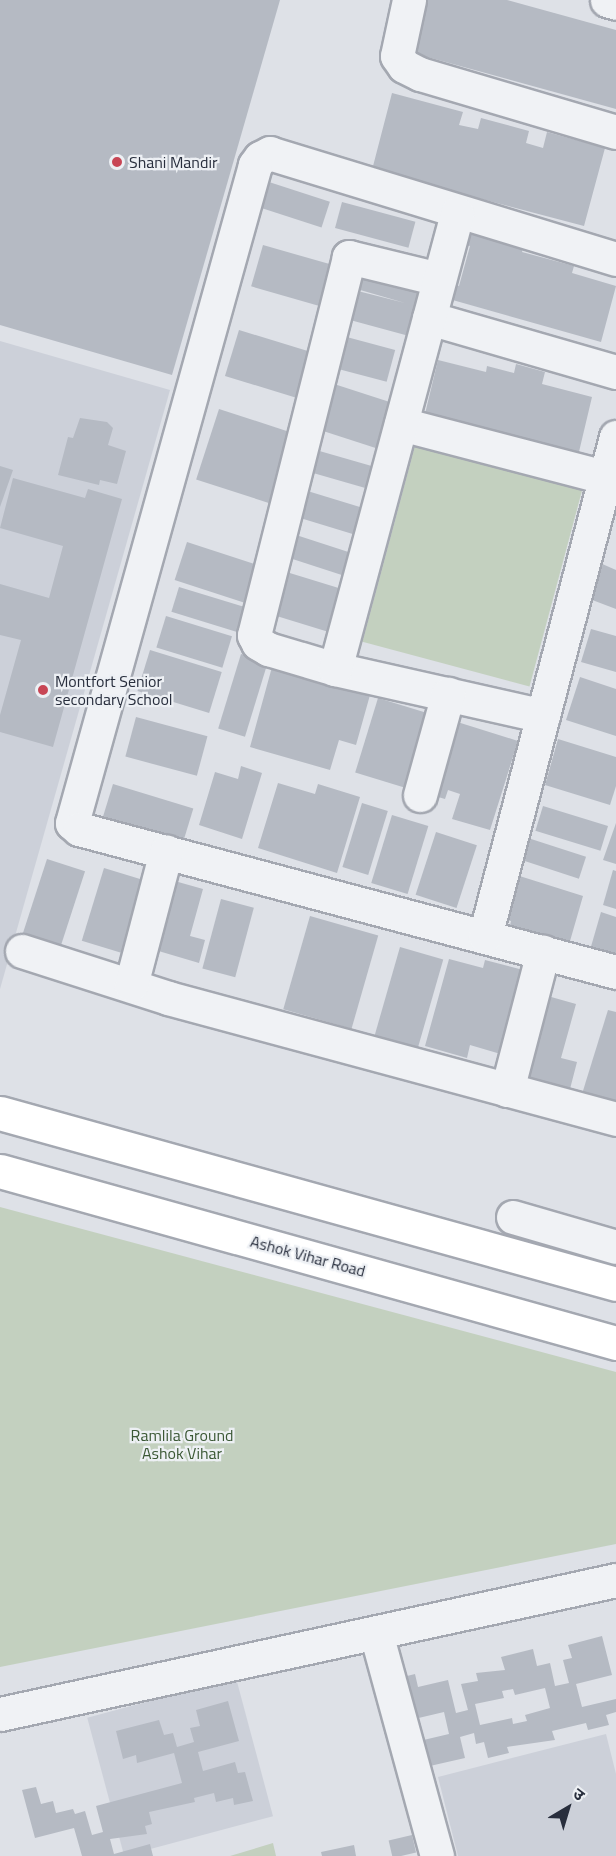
<!DOCTYPE html>
<html>
<head>
<meta charset="utf-8">
<style>
  body { margin:0 }
  #map { position:relative; width:616px; height:1856px; overflow:hidden; background:#dee1e7; font-family:"Titillium Web","Noto Sans Devanagari",sans-serif }
  div>[style] { position:absolute }
  [style*='--x'] { left:calc(var(--x)*1px); top:calc(var(--y)*1px); width:calc(var(--w)*1px); rotate:calc(var(--a)*1deg) }
  .built>* { inset:0; background:#ccd0d9; transform-origin:0 0 }
  .green>* { inset:0; background:#c3d0bf; transform-origin:0 0 }
  .building>* { inset:0; background:#b5bac3; transform-origin:0 0 }
  .roads { filter:drop-shadow(2px 0 #a4a8b1) drop-shadow(-2px 0 #a4a8b1) drop-shadow(0 2px #a4a8b1) drop-shadow(0 -2px #a4a8b1) }
  .minor>* { height:33px; margin:-16.5px; padding:0 16.5px; transform-origin:16.5px; border-radius:16.5px; background:#f0f2f5 }
  .major>* { height:33px; margin:-16.5px; padding:0 16.5px; transform-origin:16.5px; border-radius:16.5px; background:#fff }
  .dots>* { width:16px; height:16px; translate:-50% -50%; box-sizing:border-box; border:3px solid #edf0f4; border-radius:50% }
  span { translate:-50% -50%; white-space:nowrap; text-align:center; line-height:1.15; -webkit-text-stroke:4.5px #edf0f4; paint-order:stroke }
  .poi-label { font-size:16px; color:#282e3d }
  .left { translate:0 -50%; text-align:left }
  .street-label { font-size:16px; color:#282e3d }
  .park-label { font-size:16px; color:#3b5835 }
  .north { position:absolute; left:538px; top:1778px; width:60px; height:60px; -webkit-text-stroke:4px #edf0f4; paint-order:stroke; rotate:38deg; font-size:16px; font-weight:700; line-height:24px; text-align:center; color:#282e3d }
  .north::after { content:''; display:block; margin:auto; width:21px; height:27px; background:#282e3d; clip-path:polygon(50% 0,100% 100%,50% 72%,0 100%) }
</style>
</head>
<body>
<div id="map">
  <div class="built">
    <div style="clip-path:polygon(0 341px,170px 390px,0 989px)"></div>
    <div style="left:236px;top:1678px;width:143px;height:154px;rotate:75deg"></div>
    <div style="clip-path:polygon(606px 1734px,616px 1774px,616px 1856px,458px 1856px,438px 1777px)"></div>
  </div>
  <div class="green">
    <div style="left:417px;top:438px;width:173px;height:211px;rotate:15deg"></div>
    <div style="clip-path:polygon(0 1207px,616px 1372px,616px 1544px,0 1667px)"></div>
    <div style="clip-path:polygon(273px 1843px,276px 1856px,230px 1856px)"></div>
  </div>
  <div class="building">
    <div style="clip-path:polygon(0 0,280px 0,172px 375px,0 325px)"></div>
    <div style="clip-path:polygon(415px 0,507px 0,616px 30px,616px 109px,402px 50px)"></div>
    <div style="clip-path:polygon(392px 93px,463px 112px,459px 125px,478px 129px,481px 118px,529px 131px,526px 143px,543px 148px,547px 132px,605px 148px,584px 226px,372px 170px)"></div>
    <div style="left:269px;top:182px;width:64px;height:27px;rotate:18deg"></div>
    <div style="left:342px;top:202px;width:76px;height:27px;rotate:15deg"></div>
    <div style="clip-path:polygon(461px 227px,524px 245px,522px 252px,574px 266px,572px 273px,616px 286px,601px 342px,442px 297px,446px 282px,459px 286px,470px 246px,457px 242px)"></div>
    <div style="left:263px;top:245px;width:71px;height:43px;rotate:16deg"></div>
    <div style="clip-path:polygon(357px 262px,425px 280px,409px 336px,339px 317px,346px 288px,405px 303px,350px 287px)"></div>
    <div style="left:239px;top:330px;width:77px;height:48px;rotate:17deg"></div>
    <div style="left:343px;top:336px;width:54px;height:33px;rotate:15deg"></div>
    <div style="clip-path:polygon(438px 360px,486px 372px,487px 366px,514px 373px,516px 364px,545px 372px,542px 384px,592px 397px,578px 456px,424px 418px)"></div>
    <div style="left:331px;top:383px;width:69px;height:48px;rotate:18deg"></div>
    <div style="left:219px;top:409px;width:87px;height:74px;rotate:18deg"></div>
    <div style="clip-path:polygon(80px 418px,107px 422px,113px 428px,108px 445px,126px 451px,117px 484px,100px 480px,99px 485px,58px 475px,68px 437px,73px 438px)"></div>
    <div style="left:316px;top:450px;width:66px;height:23px;rotate:16deg"></div>
    <div style="clip-path:polygon(0 466px,13px 470px,0 507px)"></div>
    <div style="clip-path:polygon(13px 478px,85px 498px,88px 489px,122px 499px,53px 747px,0 732px,0 715px,21px 640px,0 635px,0 584px,49px 598px,63px 546px,0 528px)"></div>
    <div style="left:301px;top:489px;width:72px;height:28px;rotate:17deg"></div>
    <div style="left:293px;top:534px;width:68px;height:24px;rotate:18deg"></div>
    <div style="left:187px;top:542px;width:86px;height:40px;rotate:18deg"></div>
    <div style="clip-path:polygon(600px 563px,616px 570px,616px 609px,587px 598px)"></div>
    <div style="left:280px;top:570px;width:63px;height:45px;rotate:17deg"></div>
    <div style="left:179px;top:587px;width:72px;height:26px;rotate:17deg"></div>
    <div style="left:166px;top:616px;width:69px;height:33px;rotate:17deg"></div>
    <div style="clip-path:polygon(591px 629px,616px 636px,616px 672px,581px 662px)"></div>
    <div style="left:150px;top:650px;width:75px;height:43px;rotate:17deg"></div>
    <div style="left:241px;top:654px;width:28px;height:78px;rotate:17deg"></div>
    <div style="clip-path:polygon(272px 667px,370px 695px,356px 745px,339px 740px,330px 770px,250px 747px)"></div>
    <div style="clip-path:polygon(580px 677px,616px 689px,616px 736px,566px 720px)"></div>
    <div style="left:378px;top:698px;width:59px;height:78px;rotate:17deg"></div>
    <div style="left:136px;top:717px;width:74px;height:41px;rotate:15deg"></div>
    <div style="clip-path:polygon(451px 720px,518px 741px,490px 830px,452px 819px,460px 794px,448px 790px,445px 799px,428px 794px)"></div>
    <div style="clip-path:polygon(558px 739px,616px 757px,616px 786px,610px 805px,545px 785px)"></div>
    <div style="clip-path:polygon(241px 766px,262px 773px,242px 839px,199px 825px,215px 772px,238px 779px)"></div>
    <div style="clip-path:polygon(278px 783px,315px 794px,318px 784px,360px 797px,337px 873px,258px 848px)"></div>
    <div style="left:113px;top:784px;width:84px;height:43px;rotate:17deg"></div>
    <div style="left:362px;top:803px;width:27px;height:67px;rotate:17deg"></div>
    <div style="left:543px;top:806px;width:68px;height:26px;rotate:17deg"></div>
    <div style="left:392px;top:815px;width:38px;height:71px;rotate:17deg"></div>
    <div style="clip-path:polygon(616px 823px,616px 864px,603px 860px)"></div>
    <div style="left:436px;top:832px;width:43px;height:66px;rotate:18deg"></div>
    <div style="left:528px;top:838px;width:61px;height:23px;rotate:18deg"></div>
    <div style="left:47px;top:859px;width:40px;height:88px;rotate:18deg"></div>
    <div style="left:104px;top:868px;width:48px;height:76px;rotate:17deg"></div>
    <div style="clip-path:polygon(613px 870px,616px 871px,616px 909px,603px 905px)"></div>
    <div style="clip-path:polygon(510px 873px,583px 896px,568px 948px,509px 930px,511px 921px,497px 917px)"></div>
    <div style="clip-path:polygon(164px 878px,203px 889px,190px 936px,205px 940px,199px 963px,145px 947px)"></div>
    <div style="left:221px;top:899px;width:34px;height:72px;rotate:15deg"></div>
    <div style="clip-path:polygon(601px 912px,616px 917px,616px 965px,588px 957px)"></div>
    <div style="left:310px;top:916px;width:71px;height:97px;rotate:16deg"></div>
    <div style="left:400px;top:947px;width:45px;height:92px;rotate:16deg"></div>
    <div style="clip-path:polygon(449px 959px,483px 968px,485px 960px,527px 971px,504px 1055px,470px 1045px,467px 1058px,425px 1046px)"></div>
    <div style="clip-path:polygon(537px 993px,576px 1004px,561px 1058px,577px 1062px,570px 1089px,515px 1074px)"></div>
    <div style="clip-path:polygon(608px 1010px,616px 1012px,616px 1117px,582px 1094px)"></div>
    <div style="clip-path:polygon(evenodd,602px 1636px,612px 1675px,576px 1684px,582px 1707px,616px 1699px,616px 1712px,606px 1715px,609px 1725px,588px 1730px,586px 1723px,552px 1731px,555px 1740px,507px 1747px,509px 1753px,488px 1758px,484px 1742px,476px 1744px,474px 1733px,460px 1737px,465px 1758px,421px 1768px,415px 1742px,449px 1734px,444px 1712px,410px 1720px,399px 1678px,415px 1674px,418px 1687px,448px 1680px,456px 1713px,468px 1710px,461px 1684px,478px 1681px,476px 1673px,505px 1670px,501px 1657px,533px 1649px,537px 1666px,550px 1663px,555px 1686px,569px 1683px,563px 1660px,572px 1658px,568px 1645px,602px 1636px,545px 1688px,550px 1708px,525px 1715px,527px 1721px,513px 1724px,512px 1718px,480px 1725px,475px 1704px,504px 1698px,502px 1691px,513px 1689px,515px 1695px,545px 1688px)"></div>
    <div style="clip-path:polygon(228px 1701px,239px 1741px,198px 1752px,203px 1771px,235px 1762px,238px 1773px,245px 1772px,253px 1801px,234px 1805px,233px 1798px,216px 1802px,214px 1793px,194px 1798px,195px 1802px,149px 1812px,152px 1824px,145px 1826px,147px 1834px,110px 1839px,114px 1854px,150px 1844px,153px 1856px,82px 1856px,74px 1828px,35px 1838px,22px 1790px,36px 1787px,41px 1804px,53px 1801px,56px 1813px,73px 1809px,75px 1814px,85px 1811px,92px 1835px,103px 1832px,96px 1806px,182px 1783px,174px 1753px,137px 1763px,136px 1755px,123px 1759px,116px 1731px,159px 1720px,164px 1735px,173px 1733px,177px 1747px,194px 1742px,190px 1728px,200px 1726px,196px 1710px)"></div>
    <div style="left:412px;top:1835px;width:18px;height:24px;rotate:77deg"></div>
    <div style="clip-path:polygon(354px 1845px,356px 1856px,322px 1856px,321px 1852px)"></div>
  </div>
  <div class="roads">
    <div class="minor">
      <div style="--x:409;--y:0;--w:57;--a:102.1"></div>
      <div style="--x:397;--y:56;--w:12;--a:55"></div>
      <div style="--x:404;--y:66;--w:18;--a:27"></div>
      <div style="--x:420;--y:74;--w:204;--a:16.5"></div>
      <div style="--x:607;--y:0;--w:9;--a:18"></div>
      <div style="--x:616;--y:259;--w:362;--a:-163"></div>
      <div style="--x:270;--y:153;--w:11;--a:153"></div>
      <div style="--x:260;--y:158;--w:9;--a:126"></div>
      <div style="--x:255;--y:165;--w:683;--a:105.54"></div>
      <div style="--x:72;--y:823;--w:9;--a:41"></div>
      <div style="--x:79;--y:829;--w:556;--a:14.91"></div>
      <div style="--x:439;--y:279;--w:93;--a:-166.3"></div>
      <div style="--x:349;--y:257;--w:390;--a:104.1"></div>
      <div style="--x:254;--y:635;--w:9;--a:63"></div>
      <div style="--x:258;--y:643;--w:12;--a:31"></div>
      <div style="--x:268;--y:649;--w:70;--a:16.6"></div>
      <div style="--x:335;--y:669;--w:213;--a:12.7"></div>
      <div style="--x:429;--y:318;--w:195;--a:16.1"></div>
      <div style="--x:401;--y:424;--w:222;--a:14.6"></div>
      <div style="--x:335;--y:669;--w:472;--a:-75"></div>
      <div style="--x:420;--y:795;--w:105;--a:-74.5"></div>
      <div style="--x:485;--y:936;--w:516;--a:-75.29"></div>
      <div style="--x:22;--y:951;--w:153;--a:17.8"></div>
      <div style="--x:168;--y:998;--w:464;--a:15.1"></div>
      <div style="--x:131;--y:985;--w:138;--a:-75.3"></div>
      <div style="--x:507;--y:1090;--w:143;--a:-75.4"></div>
      <div style="--x:513;--y:1217;--w:107;--a:16.2"></div>
      <div style="--x:376;--y:1633;--w:231;--a:74.7"></div>
      <div style="--x:0;--y:1714;--w:630;--a:-12.27"></div>
    </div>
    <div class="major">
      <div style="--x:0;--y:1113;--w:639;--a:15.51"></div>
      <div style="--x:0;--y:1171;--w:640;--a:15.6"></div>
    </div>
  </div>
  <div class="dots">
    <div style="left:117px;top:162px;background:#c84655"></div>
    <div style="left:43px;top:690px;background:#c84655"></div>
  </div>
  <div class="poi-label">
    <span class="left" style="left:129px;top:162px">Shani Mandir</span>
    <span class="left" style="left:55px;top:690px">Montfort Senior<br>secondary School</span>
  </div>
  <div class="street-label">
    <span style="left:308px;top:1256px;rotate:15deg">Ashok Vihar Road</span>
  </div>
  <div class="park-label">
    <span style="left:182px;top:1444px">Ramlila Ground<br>Ashok Vihar</span>
  </div>
  <div class="north">उ</div>
</div>
</body>
</html>
